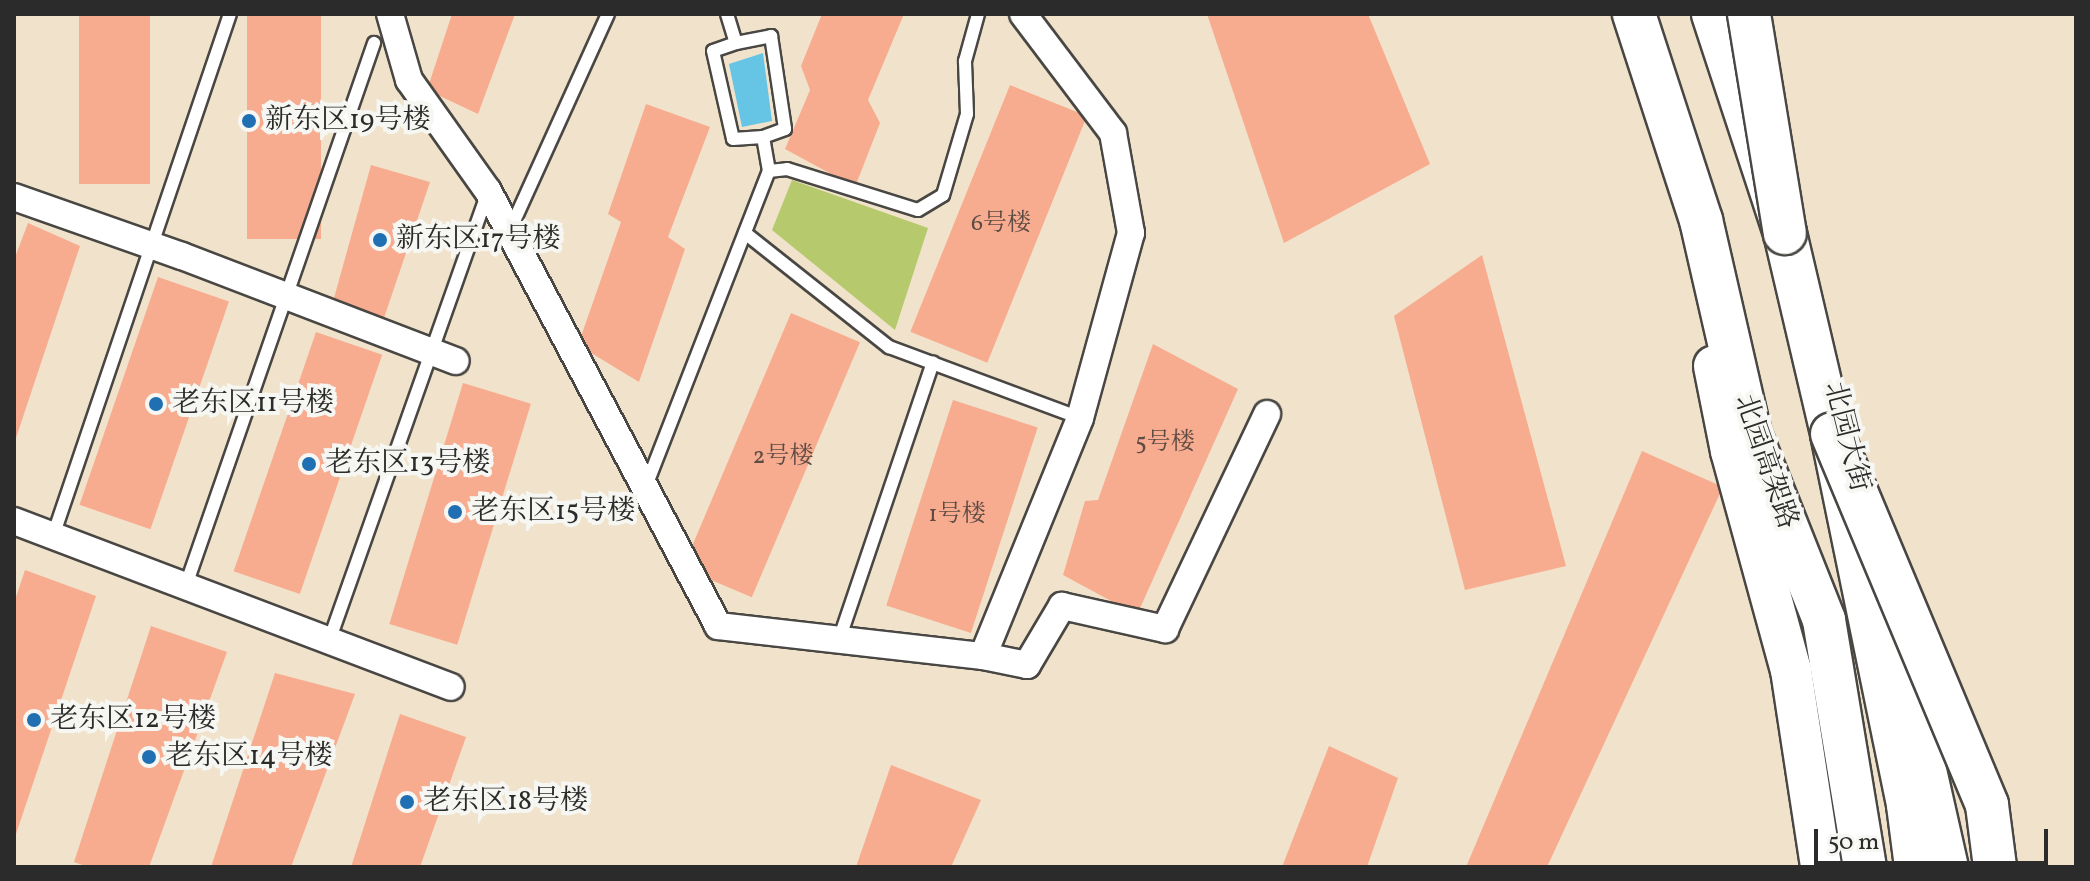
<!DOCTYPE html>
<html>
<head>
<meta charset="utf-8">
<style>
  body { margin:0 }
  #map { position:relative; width:2090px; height:881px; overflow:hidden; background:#f1e3cb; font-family:Vollkorn,"Noto Serif SC",serif }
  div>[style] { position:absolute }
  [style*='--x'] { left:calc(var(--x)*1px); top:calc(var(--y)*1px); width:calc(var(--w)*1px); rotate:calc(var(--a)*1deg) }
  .green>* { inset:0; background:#b6c96d }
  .water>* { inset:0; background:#66c4e4 }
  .building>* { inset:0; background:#f7ac90; transform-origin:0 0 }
  .roads { filter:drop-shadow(2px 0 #494743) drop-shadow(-2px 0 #494743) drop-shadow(0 2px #494743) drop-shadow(0 -2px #494743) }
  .service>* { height:12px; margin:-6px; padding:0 6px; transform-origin:6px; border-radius:6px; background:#fff }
  .minor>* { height:26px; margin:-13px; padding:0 13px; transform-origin:13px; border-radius:13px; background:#fff }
  .primary>* { height:40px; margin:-20px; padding:0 20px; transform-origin:20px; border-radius:20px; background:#fff }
  .trunk>* { height:42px; margin:-21px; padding:0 21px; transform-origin:21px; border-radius:21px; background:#fff }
  .bridges { filter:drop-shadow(2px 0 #494743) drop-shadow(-2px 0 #494743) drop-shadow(0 2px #494743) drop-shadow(0 -2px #494743) }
  .trunk-bridge>* { height:42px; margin:-21px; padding:0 21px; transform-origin:21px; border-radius:21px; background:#fff }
  .dots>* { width:22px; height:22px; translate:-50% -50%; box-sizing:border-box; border:4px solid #f6f6f2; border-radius:50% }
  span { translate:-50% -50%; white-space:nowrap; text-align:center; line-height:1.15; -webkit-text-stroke:8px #f6f6f2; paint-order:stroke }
  .number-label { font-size:24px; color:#5e4b44 }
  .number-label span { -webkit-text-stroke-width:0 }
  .poi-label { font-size:28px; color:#2b2b2b }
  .left { translate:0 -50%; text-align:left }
  .street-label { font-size:28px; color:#2b2b2b }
  .frame { position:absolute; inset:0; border:16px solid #2b2b2b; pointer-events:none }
  .scale { position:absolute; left:1814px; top:829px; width:234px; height:36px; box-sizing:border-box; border:4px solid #2b2b2b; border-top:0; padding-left:10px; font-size:24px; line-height:28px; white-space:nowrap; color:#2b2b2b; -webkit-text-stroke:6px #f6f6f2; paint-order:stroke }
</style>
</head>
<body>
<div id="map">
  <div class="green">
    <div style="clip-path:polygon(792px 180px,928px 228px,895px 330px,772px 230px)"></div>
  </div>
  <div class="water">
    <div style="clip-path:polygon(763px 53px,772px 121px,742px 127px,729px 64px)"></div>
  </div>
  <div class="building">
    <div style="left:79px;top:14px;width:71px;height:170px"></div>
    <div style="left:247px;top:14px;width:74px;height:225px"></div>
    <div style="clip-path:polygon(452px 14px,515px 14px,478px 114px,427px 90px)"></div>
    <div style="clip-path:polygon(822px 14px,904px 14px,868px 100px,880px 123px,855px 187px,785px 149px,810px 90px,801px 66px)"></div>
    <div style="clip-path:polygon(1207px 14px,1368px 14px,1430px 164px,1284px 243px)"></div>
    <div style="left:1010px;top:85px;width:83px;height:266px;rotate:22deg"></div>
    <div style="clip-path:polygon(646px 104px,710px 127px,668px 237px,685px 249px,639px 382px,578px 345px,621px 222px,608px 214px)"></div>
    <div style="clip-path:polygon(371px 165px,430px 182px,384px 318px,334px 298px)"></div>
    <div style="clip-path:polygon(28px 223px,80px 246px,15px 441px,14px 260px)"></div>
    <div style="clip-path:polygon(1482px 255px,1566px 566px,1465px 590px,1394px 316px)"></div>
    <div style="left:158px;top:277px;width:75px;height:241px;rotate:19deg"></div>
    <div style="left:791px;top:313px;width:75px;height:277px;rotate:23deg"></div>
    <div style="left:316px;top:332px;width:70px;height:253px;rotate:19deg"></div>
    <div style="clip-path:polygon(1153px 344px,1238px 389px,1137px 615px,1063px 575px,1085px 501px,1098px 500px)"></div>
    <div style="left:463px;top:383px;width:71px;height:252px;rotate:17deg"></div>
    <div style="left:953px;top:400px;width:89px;height:216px;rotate:18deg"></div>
    <div style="clip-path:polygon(1642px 451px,1723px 487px,1547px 867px,1466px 867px)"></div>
    <div style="clip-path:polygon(25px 570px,96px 596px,15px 837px,14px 603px)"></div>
    <div style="clip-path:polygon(151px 626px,227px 652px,149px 867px,88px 867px,74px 862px)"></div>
    <div style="clip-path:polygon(275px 673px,355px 694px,291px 867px,211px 867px)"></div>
    <div style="clip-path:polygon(400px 714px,466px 737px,420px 867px,351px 867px)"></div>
    <div style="clip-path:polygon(1329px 746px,1398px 778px,1367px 867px,1282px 867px)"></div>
    <div style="clip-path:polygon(891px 765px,981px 800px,951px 867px,856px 867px)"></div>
  </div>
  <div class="roads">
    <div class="service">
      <div style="--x:727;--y:14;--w:30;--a:73"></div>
      <div style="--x:736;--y:43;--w:24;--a:161"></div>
      <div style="--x:713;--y:51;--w:90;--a:77.2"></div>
      <div style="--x:733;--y:139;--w:30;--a:-4"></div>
      <div style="--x:736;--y:43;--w:36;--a:-11"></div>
      <div style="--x:771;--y:36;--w:94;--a:81.4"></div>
      <div style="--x:785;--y:129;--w:23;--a:160"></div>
      <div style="--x:763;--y:137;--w:35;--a:80"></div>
      <div style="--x:510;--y:230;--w:237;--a:-65.6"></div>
      <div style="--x:745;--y:233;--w:184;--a:38.4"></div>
      <div style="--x:889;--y:347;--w:204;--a:20.4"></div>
      <div style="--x:646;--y:486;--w:338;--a:-68.7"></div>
      <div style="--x:769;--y:171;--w:18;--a:-6"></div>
      <div style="--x:787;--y:169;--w:137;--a:17.4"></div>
      <div style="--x:918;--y:210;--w:29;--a:-31"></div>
      <div style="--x:943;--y:195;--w:84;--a:-73.5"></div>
      <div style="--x:967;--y:114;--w:53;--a:-92.2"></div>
      <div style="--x:965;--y:61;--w:49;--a:-74.5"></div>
      <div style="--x:53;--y:536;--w:551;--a:-71.27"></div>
      <div style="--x:185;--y:588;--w:577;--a:-70.87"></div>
      <div style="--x:839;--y:640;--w:293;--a:-71.3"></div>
      <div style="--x:329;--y:641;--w:474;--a:-70.5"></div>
    </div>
    <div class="minor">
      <div style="--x:390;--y:14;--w:69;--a:73.9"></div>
      <div style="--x:409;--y:80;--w:136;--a:54.6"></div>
      <div style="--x:488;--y:191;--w:492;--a:62.1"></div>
      <div style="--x:718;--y:626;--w:267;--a:6.5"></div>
      <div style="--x:983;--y:656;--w:257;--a:-67.8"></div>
      <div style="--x:1080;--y:418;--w:192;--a:-74.6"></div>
      <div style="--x:1131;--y:233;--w:102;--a:-100.2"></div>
      <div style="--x:1113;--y:133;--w:149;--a:-127.1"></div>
      <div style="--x:14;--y:197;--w:178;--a:19.4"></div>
      <div style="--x:182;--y:256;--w:293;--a:21"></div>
      <div style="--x:14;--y:521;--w:467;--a:20.8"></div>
      <div style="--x:983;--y:656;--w:45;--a:11.6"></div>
      <div style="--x:1027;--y:665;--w:69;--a:-59.3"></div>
      <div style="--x:1062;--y:606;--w:106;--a:12.6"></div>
      <div style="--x:1165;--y:629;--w:238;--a:-64.6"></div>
    </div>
    <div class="primary">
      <div style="--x:1714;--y:366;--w:87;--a:78.7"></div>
      <div style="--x:1731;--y:451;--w:227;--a:74.7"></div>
      <div style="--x:1791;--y:670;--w:199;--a:81.3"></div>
      <div style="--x:1889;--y:606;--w:268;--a:77.3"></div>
    </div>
    <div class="trunk">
      <div style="--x:1634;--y:14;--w:217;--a:72"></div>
      <div style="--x:1701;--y:220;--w:220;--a:77.1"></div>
      <div style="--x:1750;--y:434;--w:200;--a:68.3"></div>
      <div style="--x:1824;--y:620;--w:250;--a:80.6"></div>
      <div style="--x:1713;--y:14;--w:231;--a:71.8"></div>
      <div style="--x:1785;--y:233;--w:206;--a:76.8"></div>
      <div style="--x:1832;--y:434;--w:379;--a:78.4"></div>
      <div style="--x:1908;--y:805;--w:63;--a:82.6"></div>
    </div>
  </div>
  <div class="bridges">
    <div class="trunk-bridge">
      <div style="--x:1749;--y:14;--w:222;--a:80.7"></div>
      <div style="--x:1832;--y:434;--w:402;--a:67.3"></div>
      <div style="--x:1987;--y:805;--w:63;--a:82.6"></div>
    </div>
  </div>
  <div class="dots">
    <div style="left:249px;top:121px;background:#1f6fb2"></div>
    <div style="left:380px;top:240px;background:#1f6fb2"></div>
    <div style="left:156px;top:404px;background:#1f6fb2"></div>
    <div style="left:309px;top:464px;background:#1f6fb2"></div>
    <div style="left:455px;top:512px;background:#1f6fb2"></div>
    <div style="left:34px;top:720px;background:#1f6fb2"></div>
    <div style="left:149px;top:757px;background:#1f6fb2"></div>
    <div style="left:407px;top:802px;background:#1f6fb2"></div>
  </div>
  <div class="number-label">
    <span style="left:1001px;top:225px">6号楼</span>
    <span style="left:1165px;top:444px">5号楼</span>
    <span style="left:783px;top:458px">2号楼</span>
    <span style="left:957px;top:516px">1号楼</span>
  </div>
  <div class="poi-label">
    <span class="left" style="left:265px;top:121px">新东区19号楼</span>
    <span class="left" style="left:396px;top:240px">新东区17号楼</span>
    <span class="left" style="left:172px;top:404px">老东区11号楼</span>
    <span class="left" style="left:325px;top:464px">老东区13号楼</span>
    <span class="left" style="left:471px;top:512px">老东区15号楼</span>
    <span class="left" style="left:50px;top:720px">老东区12号楼</span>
    <span class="left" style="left:165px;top:757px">老东区14号楼</span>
    <span class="left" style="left:423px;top:802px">老东区18号楼</span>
  </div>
  <div class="street-label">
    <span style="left:1846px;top:437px;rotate:76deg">北园大街</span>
    <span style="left:1765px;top:462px;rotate:71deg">北园高架路</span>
  </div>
  <div class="frame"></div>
  <div class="scale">50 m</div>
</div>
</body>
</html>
